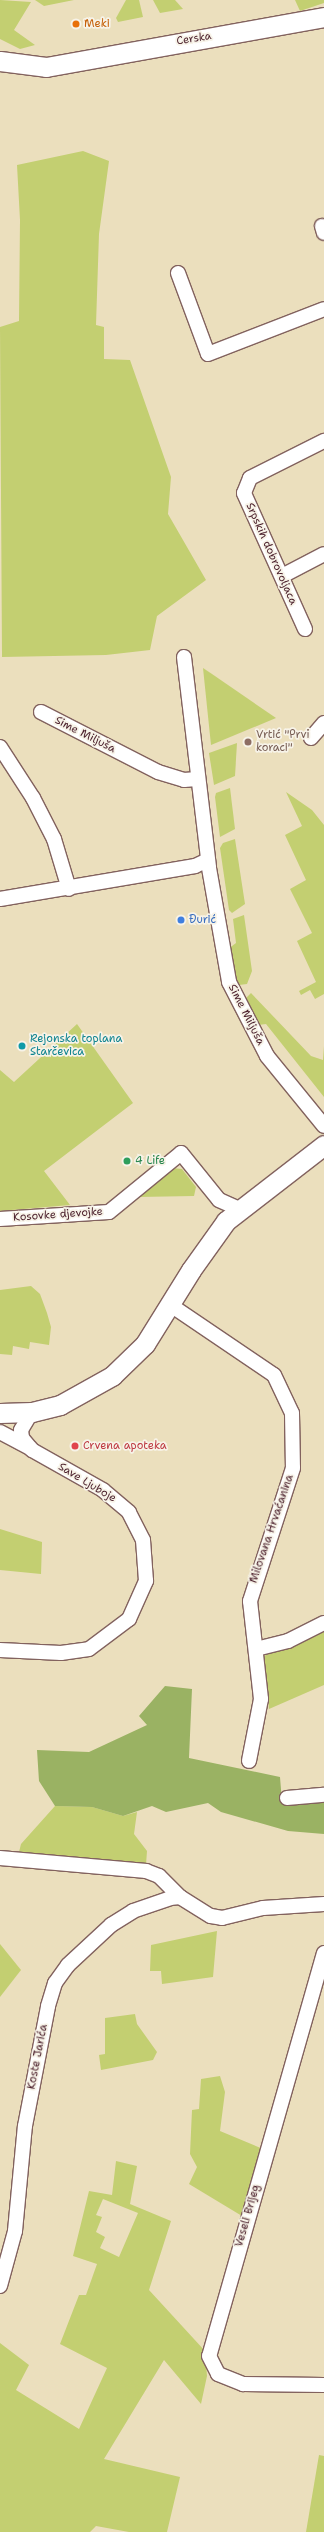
<!DOCTYPE html>
<html>
<head>
<meta charset="utf-8">
<style>
  body { margin:0 }
  #map { position:relative; width:324px; height:2532px; overflow:hidden; background:#ebdfbd; font-family:"Shantell Sans",sans-serif }
  div>[style] { position:absolute }
  [style*='--x'] { left:calc(var(--x)*1px); top:calc(var(--y)*1px); width:calc(var(--w)*1px); rotate:calc(var(--a)*1deg) }
  .green>* { inset:0; background:#c3cf71 }
  .forest>* { inset:0; background:#9ab263 }
  .roads { filter:drop-shadow(1px 0 #82625e) drop-shadow(-1px 0 #82625e) drop-shadow(0 1px #82625e) drop-shadow(0 -1px #82625e) }
  .street>* { height:14px; margin:-7px; padding:0 7px; transform-origin:7px; border-radius:7px; background:#fff }
  .secondary>* { height:19px; margin:-9.5px; padding:0 9.5px; transform-origin:9.5px; border-radius:9.5px; background:#fff }
  .dots>* { width:11px; height:11px; translate:-50% -50%; box-sizing:border-box; border:2px solid #f7f3e8; border-radius:50% }
  span { translate:-50% -50%; white-space:nowrap; text-align:center; line-height:1.15; -webkit-text-stroke:3.5px #f7f3e8; paint-order:stroke }
  .food-label { font-size:11px; color:#c56008 }
  .left { translate:0 -50%; text-align:left }
  .street-label { font-size:11px; color:#4a1f2b }
  .education-label { font-size:11px; color:#785e54 }
  .shop-label { font-size:11px; color:#366cbe }
  .culture-label { font-size:11px; color:#0d838f }
  .leisure-label { font-size:11px; color:#27864d }
  .health-label { font-size:11px; color:#be3a42 }
</style>
</head>
<body>
<div id="map">
  <div class="green">
    <div style="clip-path:polygon(0 0,31px 2px,14px 30px,35px 45px,20px 49px,0 39px)"></div>
    <div style="clip-path:polygon(35px 0,74px 0,44px 6px)"></div>
    <div style="clip-path:polygon(126px 0,139px 0,143px 17px,118px 22px,116px 18px)"></div>
    <div style="clip-path:polygon(153px 0,175px 0,183px 9px,160px 13px)"></div>
    <div style="clip-path:polygon(295px 0,324px 0,324px 3px,300px 11px)"></div>
    <div style="clip-path:polygon(83px 151px,109px 161px,99px 234px,96px 325px,104px 327px,104px 359px,130px 360px,171px 477px,168px 514px,206px 580px,157px 616px,150px 650px,106px 655px,2px 657px,0 327px,19px 321px,20px 220px,17px 165px)"></div>
    <div style="clip-path:polygon(203px 668px,212px 674px,276px 718px,211px 745px)"></div>
    <div style="clip-path:polygon(237px 743px,235px 776px,214px 785px,209px 753px)"></div>
    <div style="clip-path:polygon(230px 788px,235px 829px,220px 837px,215px 797px,216px 793px)"></div>
    <div style="clip-path:polygon(286px 792px,312px 810px,324px 825px,324px 994px,315px 999px,310px 990px,301px 995px,299px 991px,316px 982px,297px 941px,312px 933px,290px 889px,306px 880px,285px 835px,302px 826px)"></div>
    <div style="clip-path:polygon(235px 839px,245px 904px,232px 913px,229px 910px,220px 848px,223px 843px)"></div>
    <div style="clip-path:polygon(244px 915px,252px 971px,247px 984px,239px 985px,235px 983px,228px 949px,236px 943px,233px 919px)"></div>
    <div style="clip-path:polygon(251px 993px,311px 1056px,323px 1060px,324px 1046px,324px 1097px,266px 1024px,258px 1025px,244px 1000px)"></div>
    <div style="clip-path:polygon(77px 1024px,133px 1103px,44px 1171px,70px 1205px,0 1211px,0 1070px,14px 1082px)"></div>
    <div style="clip-path:polygon(172px 1168px,182px 1169px,196px 1187px,194px 1196px,138px 1197px)"></div>
    <div style="clip-path:polygon(31px 1286px,40px 1294px,47px 1313px,51px 1327px,49px 1345px,30px 1342px,29px 1349px,13px 1346px,12px 1355px,0 1354px,0 1290px)"></div>
    <div style="clip-path:polygon(0 1529px,42px 1542px,41px 1574px,0 1570px)"></div>
    <div style="clip-path:polygon(324px 1630px,324px 1685px,269px 1709px,264px 1656px)"></div>
    <div style="clip-path:polygon(55px 1806px,92px 1807px,123px 1816px,137px 1812px,134px 1834px,147px 1851px,146px 1865px,18px 1856px,21px 1844px)"></div>
    <div style="clip-path:polygon(217px 1931px,213px 1977px,162px 1984px,161px 1971px,150px 1971px,151px 1945px)"></div>
    <div style="clip-path:polygon(0 1944px,21px 1970px,0 1997px)"></div>
    <div style="clip-path:polygon(135px 2014px,137px 2024px,157px 2052px,153px 2060px,101px 2070px,99px 2055px,105px 2054px,105px 2018px)"></div>
    <div style="clip-path:polygon(220px 2076px,225px 2092px,220px 2131px,263px 2149px,242px 2216px,189px 2184px,197px 2167px,190px 2154px,192px 2110px,199px 2109px,201px 2079px)"></div>
    <div style="clip-path:polygon(evenodd,116px 2161px,137px 2166px,130px 2204px,171px 2221px,149px 2290px,205px 2351px,207px 2376px,201px 2404px,164px 2360px,104px 2459px,180px 2477px,167px 2532px,129px 2532px,96px 2526px,90px 2532px,0 2532px,0 2343px,29px 2365px,16px 2390px,79px 2429px,107px 2368px,60px 2344px,79px 2295px,86px 2295px,97px 2264px,73px 2256px,89px 2191px,112px 2195px,116px 2161px,103px 2199px,138px 2213px,119px 2257px,100px 2248px,105px 2237px,96px 2232px,102px 2217px,96px 2215px,103px 2199px)"></div>
    <div style="clip-path:polygon(319px 2455px,324px 2456px,324px 2532px,306px 2532px)"></div>
  </div>
  <div class="forest">
    <div style="clip-path:polygon(165px 1686px,192px 1689px,189px 1758px,280px 1777px,282px 1802px,324px 1798px,324px 1834px,288px 1831px,221px 1812px,208px 1803px,166px 1812px,152px 1806px,123px 1816px,92px 1807px,55px 1806px,39px 1781px,37px 1750px,89px 1752px,147px 1725px,139px 1716px)"></div>
  </div>
  <div class="roads">
    <div class="street">
      <div style="--x:322;--y:226;--w:7;--a:74"></div>
      <div style="--x:178;--y:273;--w:86;--a:69.7"></div>
      <div style="--x:208;--y:354;--w:124;--a:-21.2"></div>
      <div style="--x:282;--y:576;--w:47;--a:-27.6"></div>
      <div style="--x:305;--y:629;--w:149;--a:-114.2"></div>
      <div style="--x:244;--y:493;--w:16;--a:-68"></div>
      <div style="--x:250;--y:478;--w:83;--a:-26.6"></div>
      <div style="--x:184;--y:657;--w:212;--a:83.2"></div>
      <div style="--x:209;--y:868;--w:116;--a:80"></div>
      <div style="--x:229;--y:982;--w:83;--a:62.8"></div>
      <div style="--x:267;--y:1056;--w:90;--a:50.8"></div>
      <div style="--x:41;--y:712;--w:131;--a:27.1"></div>
      <div style="--x:158;--y:772;--w:27;--a:17"></div>
      <div style="--x:184;--y:780;--w:13;--a:-4"></div>
      <div style="--x:311;--y:738;--w:20;--a:-49"></div>
      <div style="--x:0;--y:747;--w:61;--a:57.1"></div>
      <div style="--x:33;--y:798;--w:46;--a:62.9"></div>
      <div style="--x:54;--y:839;--w:52;--a:73.3"></div>
      <div style="--x:0;--y:899;--w:198;--a:-9.6"></div>
      <div style="--x:195;--y:866;--w:14;--a:-25"></div>
      <div style="--x:0;--y:1219;--w:109;--a:-3.7"></div>
      <div style="--x:109;--y:1212;--w:93;--a:-39.3"></div>
      <div style="--x:181;--y:1153;--w:60;--a:51"></div>
      <div style="--x:219;--y:1200;--w:22;--a:24"></div>
      <div style="--x:172;--y:1306;--w:123;--a:34.1"></div>
      <div style="--x:274;--y:1375;--w:42;--a:64.7"></div>
      <div style="--x:292;--y:1413;--w:55;--a:89"></div>
      <div style="--x:293;--y:1468;--w:140;--a:107.9"></div>
      <div style="--x:250;--y:1601;--w:99;--a:83.6"></div>
      <div style="--x:261;--y:1699;--w:63;--a:101"></div>
      <div style="--x:0;--y:1432;--w:34;--a:28"></div>
      <div style="--x:256;--y:1649;--w:33;--a:-14"></div>
      <div style="--x:288;--y:1641;--w:40;--a:-26.6"></div>
      <div style="--x:0;--y:1650;--w:61;--a:2.8"></div>
      <div style="--x:61;--y:1653;--w:28;--a:-8"></div>
      <div style="--x:89;--y:1649;--w:50;--a:-36.9"></div>
      <div style="--x:129;--y:1619;--w:42;--a:-65.9"></div>
      <div style="--x:146;--y:1581;--w:41;--a:-94.2"></div>
      <div style="--x:143;--y:1540;--w:31;--a:-117"></div>
      <div style="--x:129;--y:1512;--w:34;--a:-140"></div>
      <div style="--x:103;--y:1490;--w:81;--a:-150.6"></div>
      <div style="--x:32;--y:1450;--w:16;--a:-130"></div>
      <div style="--x:22;--y:1438;--w:8;--a:-97"></div>
      <div style="--x:21;--y:1430;--w:21;--a:-59"></div>
      <div style="--x:287;--y:1798;--w:37;--a:-5"></div>
      <div style="--x:0;--y:1858;--w:147;--a:5.1"></div>
      <div style="--x:146;--y:1871;--w:14;--a:21"></div>
      <div style="--x:159;--y:1876;--w:30;--a:45"></div>
      <div style="--x:324;--y:1953;--w:419;--a:105.9"></div>
      <div style="--x:209;--y:2356;--w:20;--a:63"></div>
      <div style="--x:218;--y:2374;--w:27;--a:22"></div>
      <div style="--x:243;--y:2384;--w:81;--a:0.7"></div>
      <div style="--x:0;--y:2286;--w:57;--a:-74.7"></div>
      <div style="--x:15;--y:2231;--w:105;--a:-84.6"></div>
      <div style="--x:25;--y:2126;--w:122;--a:-79.1"></div>
      <div style="--x:48;--y:2006;--w:24;--a:-73"></div>
      <div style="--x:55;--y:1983;--w:22;--a:-54"></div>
      <div style="--x:68;--y:1965;--w:59;--a:-42.9"></div>
      <div style="--x:111;--y:1925;--w:26;--a:-32"></div>
      <div style="--x:133;--y:1911;--w:39;--a:-19"></div>
      <div style="--x:170;--y:1898;--w:10;--a:-6"></div>
      <div style="--x:180;--y:1897;--w:36;--a:32"></div>
      <div style="--x:211;--y:1916;--w:11;--a:10"></div>
      <div style="--x:222;--y:1918;--w:42;--a:-13.7"></div>
      <div style="--x:263;--y:1908;--w:61;--a:-3.8"></div>
    </div>
    <div class="secondary">
      <div style="--x:0;--y:61;--w:46;--a:7.4"></div>
      <div style="--x:46;--y:67;--w:282;--a:-10.2"></div>
      <div style="--x:0;--y:1413;--w:32;--a:-2"></div>
      <div style="--x:32;--y:1412;--w:29;--a:-14"></div>
      <div style="--x:60;--y:1405;--w:60;--a:-29.1"></div>
      <div style="--x:112;--y:1376;--w:46;--a:-44.1"></div>
      <div style="--x:145;--y:1344;--w:87;--a:-58.1"></div>
      <div style="--x:191;--y:1270;--w:60;--a:-54.5"></div>
      <div style="--x:226;--y:1221;--w:124;--a:-37.8"></div>
    </div>
  </div>
  <div class="dots">
    <div style="left:76px;top:24px;background:#e8710a"></div>
    <div style="left:248px;top:742px;background:#8d6e63"></div>
    <div style="left:181px;top:920px;background:#3f7fe0"></div>
    <div style="left:22px;top:1046px;background:#0f9aa8"></div>
    <div style="left:127px;top:1161px;background:#2e9e5b"></div>
    <div style="left:75px;top:1446px;background:#e0444e"></div>
  </div>
  <div class="food-label">
    <span class="left" style="left:84px;top:24px">Meki</span>
  </div>
  <div class="street-label">
    <span style="left:194px;top:39px;rotate:-9deg">Cerska</span>
    <span style="left:271px;top:554px;rotate:66deg">Srpskih dobrovoljaca</span>
    <span style="left:85px;top:735px;rotate:27deg">Sime Miljuša</span>
    <span style="left:246px;top:1015px;rotate:63deg">Sime Miljuša</span>
    <span style="left:58px;top:1215px;rotate:-4deg">Kosovke djevojke</span>
    <span style="left:87px;top:1483px;rotate:31deg">Save Ljuboje</span>
    <span style="left:272px;top:1529px;rotate:-71deg">Milovana Hrvaćanina</span>
    <span style="left:38px;top:2057px;rotate:-79deg">Koste Jarića</span>
    <span style="left:248px;top:2216px;rotate:-74deg">Veseli Brijeg</span>
  </div>
  <div class="education-label">
    <span class="left" style="left:256px;top:742px">Vrtić "Prvi<br>koraci"</span>
  </div>
  <div class="shop-label">
    <span class="left" style="left:189px;top:920px">Đurić</span>
  </div>
  <div class="culture-label">
    <span class="left" style="left:30px;top:1046px">Rejonska toplana<br>Starčevica</span>
  </div>
  <div class="leisure-label">
    <span class="left" style="left:135px;top:1161px">4 Life</span>
  </div>
  <div class="health-label">
    <span class="left" style="left:83px;top:1446px">Crvena apoteka</span>
  </div>
</div>
</body>
</html>
